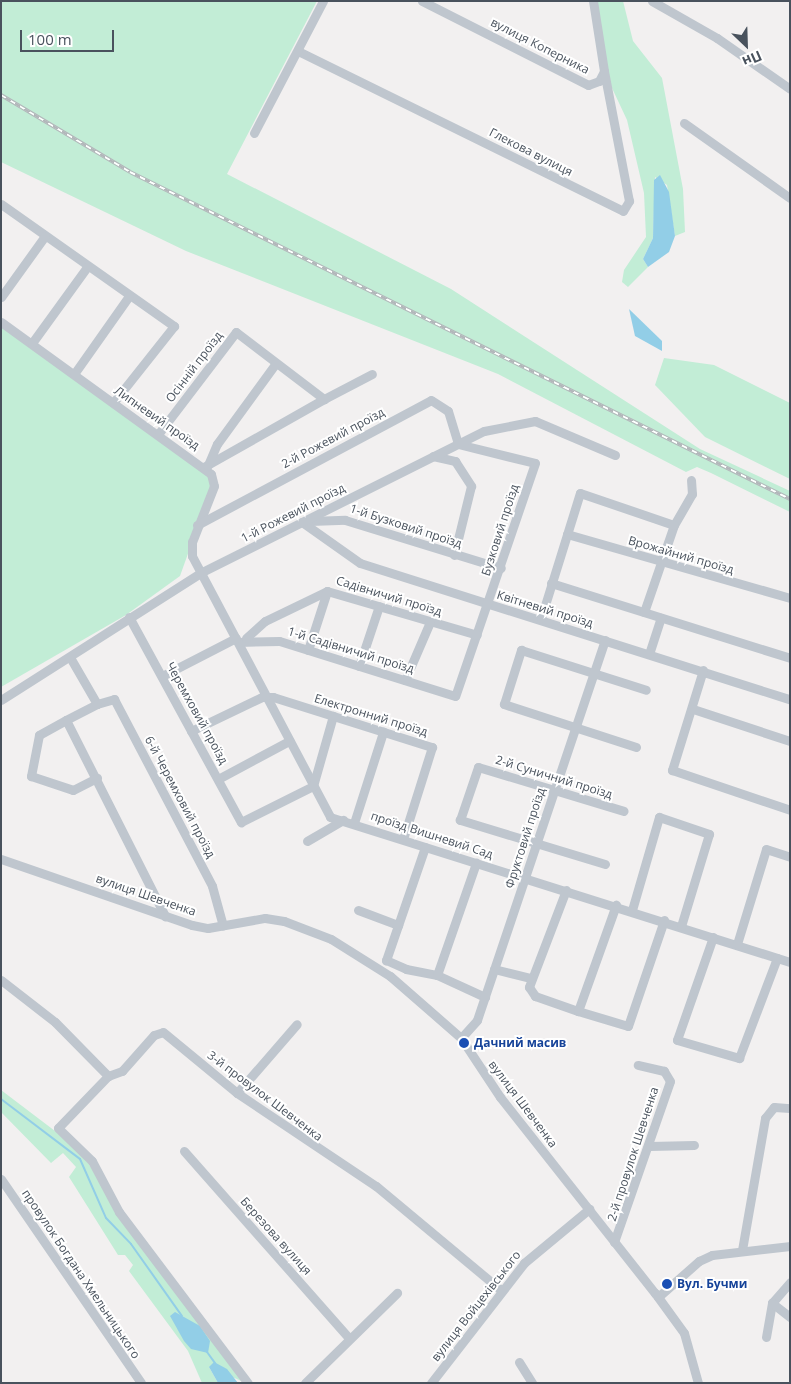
<!DOCTYPE html>
<html>
<head>
<meta charset="utf-8">
<style>
  body { margin:0 }
  #map { position:relative; width:791px; height:1384px; overflow:hidden; background:#f2f0f0; font-family:"Open Sans",sans-serif }
  div>[style] { position:absolute }
  [style*='--x'] { left:calc(var(--x)*1px); top:calc(var(--y)*1px); width:calc(var(--w)*1px); rotate:calc(var(--a)*1deg) }
  .green>* { inset:0; background:#c2edd6 }
  .water>* { inset:0; background:#92cee7 }
  .stream>* { height:2px; margin:-1px; padding:0 1px; transform-origin:1px; border-radius:1px; background:#92cee7 }
  .minor>* { height:9px; margin:-4.5px; padding:0 4.5px; transform-origin:4.5px; border-radius:4.5px; background:#bfc6ce }
  .rail>* { height:4px; margin-top:-2px; transform-origin:0; background:repeating-linear-gradient(90deg,#fff 0 5.5px,#b3b5ba 0 11px); box-sizing:border-box; border-block:1px solid #b3b5ba }
  .dots>* { width:14px; height:14px; translate:-50% -50%; box-sizing:border-box; border:2px solid #fff; border-radius:50% }
  span { translate:-50% -50%; white-space:nowrap; text-align:center; line-height:1.15; -webkit-text-stroke:4px #fff; paint-order:stroke }
  .street-label { font-size:12px; color:#49525d }
  .transit-label { font-size:12px; color:#164399; font-weight:700 }
  .left { translate:0 -50%; text-align:left }
  .frame { position:absolute; inset:0; border:2px solid #49525d; pointer-events:none }
  .north { position:absolute; left:721px; top:20px; width:50px; height:50px; -webkit-text-stroke:4px #fff; paint-order:stroke; rotate:156deg; font-size:14px; font-weight:700; line-height:20px; text-align:center; color:#49525d }
  .north::after { content:''; display:block; margin:auto; width:18px; height:22px; background:#49525d; clip-path:polygon(50% 0,100% 100%,50% 72%,0 100%) }
  .scale { position:absolute; left:20px; top:30px; width:94px; height:22px; box-sizing:border-box; border:2px solid #49525d; border-top:0; padding-left:6px; font-size:15px; line-height:18px; white-space:nowrap; color:#49525d; -webkit-text-stroke:4px #fff; paint-order:stroke }
</style>
</head>
<body>
<div id="map">
  <div class="green">
    <div style="clip-path:polygon(1px 1px,317px 1px,227px 174px,451px 289px,700px 449px,790px 491px,790px 512px,711px 473px,697px 467px,686px 472px,498px 374px,186px 251px,1px 162px)"></div>
    <div style="clip-path:polygon(593px 1px,623px 1px,633px 41px,662px 78px,683px 189px,685px 232px,675px 236px,667px 185px,655px 177px,653px 238px,643px 259px,648px 267px,628px 287px,622px 282px,624px 270px,646px 237px,644px 193px,627px 120px,604px 71px)"></div>
    <div style="clip-path:polygon(1px 322px,214px 481px,180px 576px,126px 615px,1px 687px)"></div>
    <div style="clip-path:polygon(664px 358px,714px 365px,790px 403px,790px 479px,705px 437px,655px 385px)"></div>
    <div style="clip-path:polygon(1px 1090px,80px 1150px,145px 1253px,206px 1325px,246px 1383px,209px 1367px,218px 1383px,202px 1383px,188px 1351px,129px 1271px,133px 1265px,125px 1255px,118px 1255px,69px 1177px,76px 1167px,63px 1153px,51px 1163px,1px 1112px)"></div>
  </div>
  <div class="water">
    <div style="clip-path:polygon(660px 175px,669px 192px,675px 236px,669px 252px,648px 267px,643px 259px,653px 238px,654px 180px)"></div>
    <div style="clip-path:polygon(629px 309px,662px 341px,662px 351px,635px 336px)"></div>
    <div style="clip-path:polygon(175px 1312px,200px 1326px,210px 1341px,208px 1353px,191px 1349px,184px 1341px,170px 1316px)"></div>
    <div style="clip-path:polygon(214px 1362px,227px 1369px,238px 1383px,218px 1383px,209px 1367px)"></div>
  </div>
  <div class="stream">
    <div style="--x:1;--y:1099;--w:99;--a:37.2"></div>
    <div style="--x:80;--y:1159;--w:64;--a:66.2"></div>
    <div style="--x:106;--y:1218;--w:36;--a:46"></div>
    <div style="--x:131;--y:1244;--w:88;--a:54.7"></div>
    <div style="--x:207;--y:1352;--w:14;--a:54"></div>
  </div>
  <div class="minor">
    <div style="--x:422;--y:1;--w:186;--a:26.8"></div>
    <div style="--x:588;--y:85;--w:12;--a:-20"></div>
    <div style="--x:599;--y:81;--w:11;--a:-63"></div>
    <div style="--x:604;--y:71;--w:71;--a:-98.9"></div>
    <div style="--x:652;--y:1;--w:75;--a:29.6"></div>
    <div style="--x:717;--y:38;--w:89;--a:34.9"></div>
    <div style="--x:298;--y:51;--w:362;--a:26.2"></div>
    <div style="--x:623;--y:211;--w:12;--a:-59"></div>
    <div style="--x:629;--y:201;--w:132;--a:-100.9"></div>
    <div style="--x:684;--y:123;--w:130;--a:35.3"></div>
    <div style="--x:254;--y:133;--w:149;--a:-62.4"></div>
    <div style="--x:1;--y:204;--w:212;--a:35.2"></div>
    <div style="--x:174;--y:326;--w:98;--a:128.4"></div>
    <div style="--x:1;--y:297;--w:75;--a:-54.2"></div>
    <div style="--x:1;--y:322;--w:259;--a:35.9"></div>
    <div style="--x:211;--y:474;--w:12;--a:76"></div>
    <div style="--x:214;--y:486;--w:60;--a:111.4"></div>
    <div style="--x:192;--y:542;--w:14;--a:90"></div>
    <div style="--x:192;--y:556;--w:295;--a:62.1"></div>
    <div style="--x:330;--y:817;--w:482;--a:17.5"></div>
    <div style="--x:32;--y:343;--w:94;--a:-54.1"></div>
    <div style="--x:74;--y:374;--w:95;--a:-54.8"></div>
    <div style="--x:324;--y:399;--w:54;--a:-27.5"></div>
    <div style="--x:159;--y:433;--w:127;--a:-52.7"></div>
    <div style="--x:236;--y:332;--w:111;--a:37.3"></div>
    <div style="--x:324;--y:399;--w:138;--a:150.5"></div>
    <div style="--x:433;--y:456;--w:23;--a:13"></div>
    <div style="--x:455;--y:461;--w:30;--a:57"></div>
    <div style="--x:471;--y:486;--w:71;--a:103.8"></div>
    <div style="--x:208;--y:465;--w:23;--a:-67"></div>
    <div style="--x:217;--y:444;--w:100;--a:-53.9"></div>
    <div style="--x:310;--y:521;--w:35;--a:-2"></div>
    <div style="--x:345;--y:520;--w:163;--a:17.1"></div>
    <div style="--x:302;--y:522;--w:71;--a:35.3"></div>
    <div style="--x:360;--y:563;--w:451;--a:17.6"></div>
    <div style="--x:197;--y:525;--w:265;--a:-28.1"></div>
    <div style="--x:431;--y:400;--w:20;--a:33"></div>
    <div style="--x:448;--y:411;--w:34;--a:73"></div>
    <div style="--x:458;--y:444;--w:79;--a:13.9"></div>
    <div style="--x:535;--y:463;--w:246;--a:108.9"></div>
    <div style="--x:455;--y:696;--w:184;--a:-162.6"></div>
    <div style="--x:279;--y:641;--w:41;--a:178.6"></div>
    <div style="--x:567;--y:534;--w:232;--a:16"></div>
    <div style="--x:551;--y:583;--w:250;--a:17.4"></div>
    <div style="--x:644;--y:612;--w:92;--a:-71"></div>
    <div style="--x:674;--y:525;--w:36;--a:-60"></div>
    <div style="--x:692;--y:494;--w:14;--a:-94"></div>
    <div style="--x:129;--y:617;--w:234;--a:61.4"></div>
    <div style="--x:241;--y:822;--w:80;--a:-26.6"></div>
    <div style="--x:313;--y:786;--w:73;--a:-74.1"></div>
    <div style="--x:541;--y:618;--w:131;--a:-72.7"></div>
    <div style="--x:580;--y:493;--w:99;--a:18.8"></div>
    <div style="--x:246;--y:638;--w:25;--a:-42"></div>
    <div style="--x:265;--y:621;--w:69;--a:-25.8"></div>
    <div style="--x:327;--y:591;--w:156;--a:16.3"></div>
    <div style="--x:308;--y:650;--w:62;--a:-72.1"></div>
    <div style="--x:649;--y:654;--w:38;--a:-72"></div>
    <div style="--x:71;--y:659;--w:52;--a:60"></div>
    <div style="--x:97;--y:704;--w:18;--a:-16"></div>
    <div style="--x:114;--y:699;--w:211;--a:62.3"></div>
    <div style="--x:212;--y:886;--w:41;--a:74.6"></div>
    <div style="--x:359;--y:666;--w:63;--a:-71.6"></div>
    <div style="--x:703;--y:670;--w:105;--a:107.2"></div>
    <div style="--x:672;--y:770;--w:125;--a:18.7"></div>
    <div style="--x:162;--y:676;--w:83;--a:-27.2"></div>
    <div style="--x:405;--y:680;--w:63;--a:-66.7"></div>
    <div style="--x:1;--y:700;--w:238;--a:-32.5"></div>
    <div style="--x:202;--y:572;--w:315;--a:-26.6"></div>
    <div style="--x:484;--y:431;--w:52;--a:-11.1"></div>
    <div style="--x:535;--y:421;--w:87;--a:23"></div>
    <div style="--x:97;--y:704;--w:35;--a:153"></div>
    <div style="--x:66;--y:720;--w:220;--a:63.2"></div>
    <div style="--x:693;--y:709;--w:102;--a:18.3"></div>
    <div style="--x:66;--y:720;--w:31;--a:151"></div>
    <div style="--x:39;--y:735;--w:42;--a:101"></div>
    <div style="--x:31;--y:776;--w:44;--a:18.4"></div>
    <div style="--x:73;--y:790;--w:27;--a:-27"></div>
    <div style="--x:191;--y:731;--w:79;--a:-25.6"></div>
    <div style="--x:262;--y:697;--w:11;--a:0"></div>
    <div style="--x:273;--y:697;--w:167;--a:17.5"></div>
    <div style="--x:432;--y:747;--w:96;--a:107.5"></div>
    <div style="--x:636;--y:747;--w:139;--a:-162"></div>
    <div style="--x:504;--y:704;--w:57;--a:-72.5"></div>
    <div style="--x:521;--y:650;--w:131;--a:17.7"></div>
    <div style="--x:218;--y:779;--w:81;--a:-28.2"></div>
    <div style="--x:354;--y:823;--w:96;--a:-72.3"></div>
    <div style="--x:307;--y:841;--w:42;--a:-30.3"></div>
    <div style="--x:425;--y:847;--w:120;--a:109"></div>
    <div style="--x:386;--y:960;--w:22;--a:24"></div>
    <div style="--x:406;--y:969;--w:32;--a:11"></div>
    <div style="--x:437;--y:975;--w:53;--a:24.6"></div>
    <div style="--x:1;--y:859;--w:202;--a:19.1"></div>
    <div style="--x:192;--y:925;--w:16;--a:11"></div>
    <div style="--x:208;--y:928;--w:58;--a:-10"></div>
    <div style="--x:265;--y:918;--w:19;--a:9"></div>
    <div style="--x:284;--y:921;--w:50;--a:21"></div>
    <div style="--x:331;--y:939;--w:70;--a:32.1"></div>
    <div style="--x:390;--y:976;--w:94;--a:41.1"></div>
    <div style="--x:461;--y:1038;--w:71;--a:56.5"></div>
    <div style="--x:500;--y:1097;--w:250;--a:51.7"></div>
    <div style="--x:655;--y:1293;--w:49;--a:54.1"></div>
    <div style="--x:684;--y:1333;--w:52;--a:74.4"></div>
    <div style="--x:605;--y:864;--w:152;--a:-163.1"></div>
    <div style="--x:460;--y:820;--w:56;--a:-71.2"></div>
    <div style="--x:478;--y:767;--w:152;--a:16.8"></div>
    <div style="--x:566;--y:890;--w:104;--a:110.9"></div>
    <div style="--x:529;--y:987;--w:11;--a:56"></div>
    <div style="--x:535;--y:996;--w:46;--a:19.2"></div>
    <div style="--x:578;--y:1011;--w:52;--a:16.7"></div>
    <div style="--x:628;--y:1026;--w:112;--a:-71.2"></div>
    <div style="--x:358;--y:910;--w:43;--a:20.6"></div>
    <div style="--x:632;--y:910;--w:97;--a:-73.8"></div>
    <div style="--x:659;--y:817;--w:53;--a:18.8"></div>
    <div style="--x:709;--y:834;--w:96;--a:106.9"></div>
    <div style="--x:713;--y:937;--w:109;--a:109.3"></div>
    <div style="--x:677;--y:1040;--w:65;--a:16.2"></div>
    <div style="--x:739;--y:1058;--w:107;--a:-69.2"></div>
    <div style="--x:737;--y:944;--w:99;--a:-73"></div>
    <div style="--x:766;--y:849;--w:25;--a:18"></div>
    <div style="--x:494;--y:969;--w:38;--a:14"></div>
    <div style="--x:437;--y:975;--w:119;--a:-70.8"></div>
    <div style="--x:1;--y:980;--w:68;--a:37.9"></div>
    <div style="--x:55;--y:1022;--w:76;--a:45.5"></div>
    <div style="--x:108;--y:1076;--w:15;--a:-20"></div>
    <div style="--x:122;--y:1071;--w:48;--a:-48.4"></div>
    <div style="--x:154;--y:1035;--w:9;--a:-18"></div>
    <div style="--x:163;--y:1032;--w:96;--a:39.5"></div>
    <div style="--x:237;--y:1093;--w:167;--a:33.8"></div>
    <div style="--x:376;--y:1186;--w:164;--a:39.8"></div>
    <div style="--x:578;--y:1011;--w:113;--a:-70.3"></div>
    <div style="--x:461;--y:1038;--w:24;--a:-48"></div>
    <div style="--x:477;--y:1020;--w:401;--a:-71.4"></div>
    <div style="--x:108;--y:1076;--w:72;--a:133.9"></div>
    <div style="--x:58;--y:1128;--w:47;--a:44.1"></div>
    <div style="--x:92;--y:1161;--w:58;--a:62.1"></div>
    <div style="--x:119;--y:1212;--w:214;--a:53"></div>
    <div style="--x:237;--y:1093;--w:91;--a:-49"></div>
    <div style="--x:650;--y:1146;--w:44;--a:-1.3"></div>
    <div style="--x:184;--y:1151;--w:249;--a:48.6"></div>
    <div style="--x:1;--y:1179;--w:247;--a:55.5"></div>
    <div style="--x:614;--y:1242;--w:170;--a:-70.8"></div>
    <div style="--x:670;--y:1081;--w:12;--a:-121"></div>
    <div style="--x:664;--y:1071;--w:27;--a:-167"></div>
    <div style="--x:742;--y:1250;--w:134;--a:-80.1"></div>
    <div style="--x:765;--y:1118;--w:14;--a:-51"></div>
    <div style="--x:774;--y:1107;--w:16;--a:4"></div>
    <div style="--x:658;--y:1297;--w:55;--a:-41.3"></div>
    <div style="--x:699;--y:1261;--w:14;--a:-25"></div>
    <div style="--x:712;--y:1255;--w:79;--a:-6.6"></div>
    <div style="--x:772;--y:1303;--w:28;--a:-49"></div>
    <div style="--x:766;--y:1337;--w:35;--a:-80"></div>
    <div style="--x:772;--y:1303;--w:23;--a:38"></div>
    <div style="--x:519;--y:1362;--w:25;--a:58"></div>
    <div style="--x:305;--y:1383;--w:129;--a:-44.4"></div>
    <div style="--x:431;--y:1383;--w:152;--a:-52.2"></div>
    <div style="--x:524;--y:1263;--w:85;--a:-39.7"></div>
  </div>
  <div class="rail">
    <div style="--x:1;--y:95;--w:150;--a:30.8"></div>
    <div style="--x:130;--y:172;--w:737;--a:26.36"></div>
  </div>
  <div class="dots">
    <div style="left:464px;top:1043px;background:#1a4fb4"></div>
    <div style="left:667px;top:1284px;background:#1a4fb4"></div>
  </div>
  <div class="street-label">
    <span style="left:540px;top:46px;rotate:27deg">вулиця Коперника</span>
    <span style="left:531px;top:152px;rotate:27deg">Глекова вулиця</span>
    <span style="left:194px;top:367px;rotate:-53deg">Осінній проїзд</span>
    <span style="left:157px;top:418px;rotate:35deg">Липневий проїзд</span>
    <span style="left:333px;top:438px;rotate:-28deg">2-й Рожевий проїзд</span>
    <span style="left:293px;top:513px;rotate:-27deg">1-й Рожевий проїзд</span>
    <span style="left:406px;top:526px;rotate:18deg">1-й Бузковий проїзд</span>
    <span style="left:500px;top:530px;rotate:-72deg">Бузковий проїзд</span>
    <span style="left:681px;top:555px;rotate:16deg">Врожайний проїзд</span>
    <span style="left:389px;top:596px;rotate:17deg">Садівничий проїзд</span>
    <span style="left:545px;top:609px;rotate:17deg">Квітневий проїзд</span>
    <span style="left:351px;top:650px;rotate:17deg">1-й Садівничий проїзд</span>
    <span style="left:197px;top:713px;rotate:61deg">Черемховий проїзд</span>
    <span style="left:371px;top:715px;rotate:17deg">Електронний проїзд</span>
    <span style="left:554px;top:777px;rotate:17deg">2-й Суничний проїзд</span>
    <span style="left:180px;top:797px;rotate:62deg">6-й Черемховий проїзд</span>
    <span style="left:432px;top:835px;rotate:18deg">проїзд Вишневий Сад</span>
    <span style="left:525px;top:838px;rotate:-72deg">Фруктовий проїзд</span>
    <span style="left:146px;top:895px;rotate:19deg">вулиця Шевченка</span>
    <span style="left:265px;top:1096px;rotate:37deg">3-й провулок Шевченка</span>
    <span style="left:523px;top:1104px;rotate:53deg">вулиця Шевченка</span>
    <span style="left:633px;top:1154px;rotate:-72deg">2-й провулок Шевченка</span>
    <span style="left:276px;top:1236px;rotate:48deg">Березова вулиця</span>
    <span style="left:81px;top:1274px;rotate:56deg">провулок Богдана Хмельницького</span>
    <span style="left:476px;top:1306px;rotate:-52deg">вулиця Войцехівського</span>
  </div>
  <div class="transit-label">
    <span class="left" style="left:474px;top:1043px">Дачний масив</span>
    <span class="left" style="left:677px;top:1284px">Вул. Бучми</span>
  </div>
  <div class="frame"></div>
  <div class="north">Пн</div>
  <div class="scale">100 m</div>
</div>
</body>
</html>
